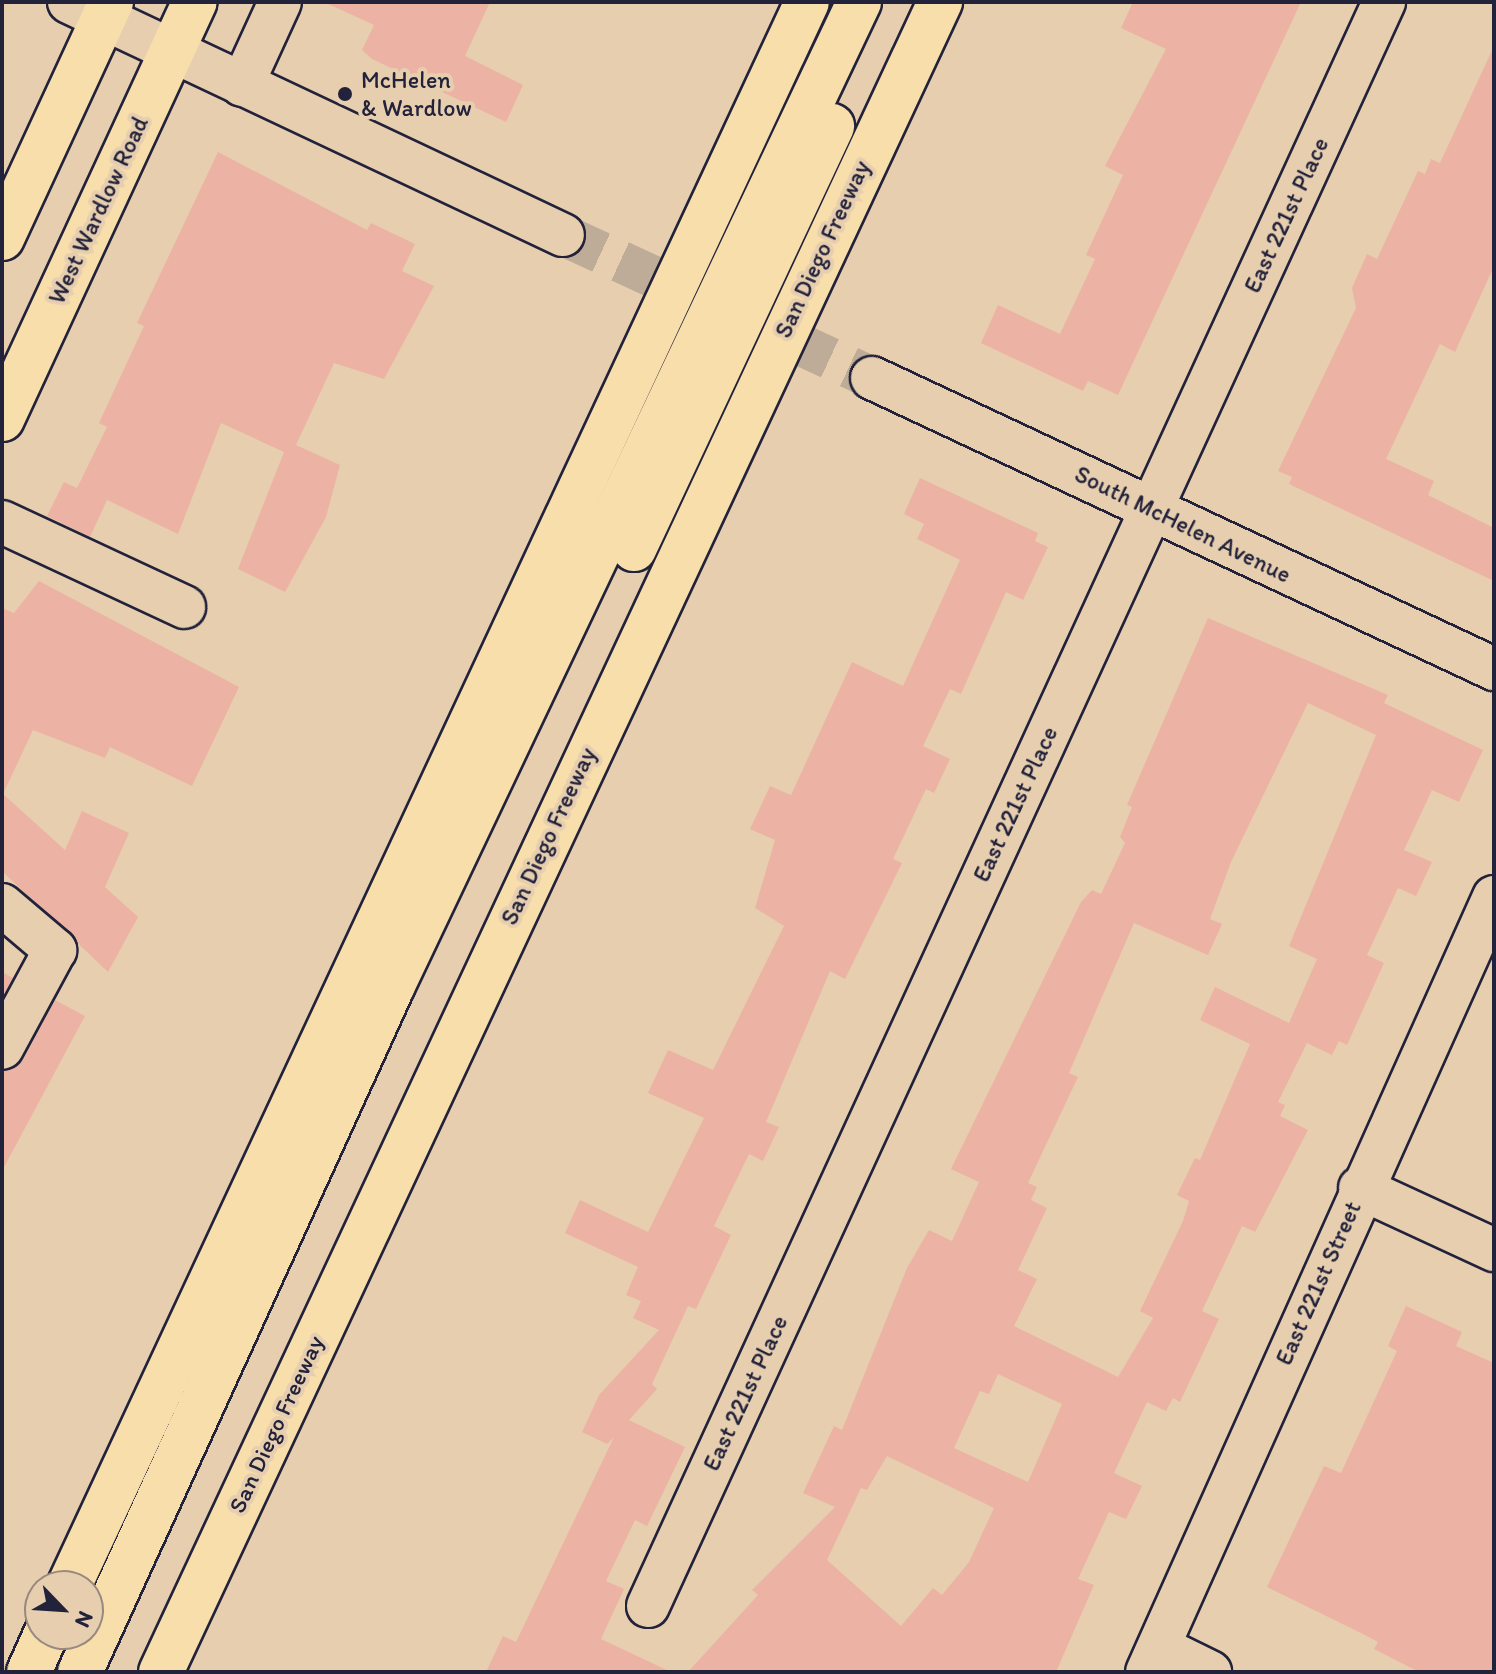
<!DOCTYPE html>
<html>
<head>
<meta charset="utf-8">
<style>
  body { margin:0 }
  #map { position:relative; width:1496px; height:1674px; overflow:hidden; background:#e6ceaf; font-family:Itim,sans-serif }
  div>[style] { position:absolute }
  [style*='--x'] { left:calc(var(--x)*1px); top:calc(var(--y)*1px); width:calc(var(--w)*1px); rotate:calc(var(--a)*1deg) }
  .building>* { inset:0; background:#ecb3a5 }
  .minor-tunnel>* { height:42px; margin-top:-21px; transform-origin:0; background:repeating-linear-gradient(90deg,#bfac98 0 42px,transparent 0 63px) }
  .roads { filter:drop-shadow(2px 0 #22223b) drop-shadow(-2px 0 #22223b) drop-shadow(0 2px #22223b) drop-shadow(0 -2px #22223b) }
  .minor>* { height:42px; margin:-21px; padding:0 21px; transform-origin:21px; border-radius:21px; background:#e6ceaf }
  .major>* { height:44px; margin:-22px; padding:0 22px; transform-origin:22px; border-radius:22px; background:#f8deab }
  .highway>* { height:44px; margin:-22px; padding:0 22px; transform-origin:22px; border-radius:22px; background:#f8deab }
  .dots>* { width:22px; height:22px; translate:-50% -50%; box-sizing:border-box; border:4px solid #e6ceaf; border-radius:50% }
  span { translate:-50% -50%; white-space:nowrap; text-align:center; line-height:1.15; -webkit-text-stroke:8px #e6ceaf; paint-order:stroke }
  .poi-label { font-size:24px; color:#22223b }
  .left { translate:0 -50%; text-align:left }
  .street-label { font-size:24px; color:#22223b }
  .frame { position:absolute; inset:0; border:4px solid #22223b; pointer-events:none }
  .north { position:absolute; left:24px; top:1570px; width:80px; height:80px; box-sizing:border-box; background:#e6ceaf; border:2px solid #988981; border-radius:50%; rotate:115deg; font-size:22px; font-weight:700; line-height:32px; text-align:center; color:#22223b }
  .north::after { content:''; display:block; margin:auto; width:28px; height:36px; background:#22223b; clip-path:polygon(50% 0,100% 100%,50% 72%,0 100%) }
</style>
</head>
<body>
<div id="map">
  <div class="building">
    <div style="clip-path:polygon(324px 2px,490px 2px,465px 56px,523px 85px,506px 122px,372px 59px,362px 50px,374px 25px)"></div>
    <div style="clip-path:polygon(1133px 2px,1301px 2px,1118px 395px,1088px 381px,1083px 391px,981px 343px,998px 305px,1060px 334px,1095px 259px,1086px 255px,1123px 175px,1105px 166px,1166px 49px,1121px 28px)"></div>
    <div style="clip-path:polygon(1494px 46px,1494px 266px,1455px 352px,1440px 344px,1386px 459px,1434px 481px,1428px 495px,1494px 528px,1494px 581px,1289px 484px,1292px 477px,1278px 471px,1356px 308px,1352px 288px,1367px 254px,1377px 259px,1418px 171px,1425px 174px,1431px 159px,1440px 163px)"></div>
    <div style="clip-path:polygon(218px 152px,367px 230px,371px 223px,415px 244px,402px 271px,434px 286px,384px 379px,334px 363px,296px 445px,340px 465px,326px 517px,285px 592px,238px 569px,284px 452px,221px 423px,178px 534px,107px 500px,90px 537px,47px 516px,64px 482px,77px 488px,107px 427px,99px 423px,144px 326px,137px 323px)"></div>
    <div style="clip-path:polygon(920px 478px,1038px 533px,1035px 541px,1048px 547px,1023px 600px,1006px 592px,961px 694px,950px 689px,923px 746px,950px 759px,934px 793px,926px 789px,893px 859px,902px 863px,845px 979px,830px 971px,766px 1122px,779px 1127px,763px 1161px,749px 1154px,714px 1226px,731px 1235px,696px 1309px,688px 1306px,652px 1384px,657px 1389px,629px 1420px,685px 1447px,647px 1526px,635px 1520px,606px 1581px,624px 1589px,601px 1639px,671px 1672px,486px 1672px,503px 1636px,516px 1642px,614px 1437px,607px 1444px,582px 1432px,599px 1395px,659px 1330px,633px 1318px,641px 1301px,626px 1295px,638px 1267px,565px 1233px,580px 1200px,648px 1232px,704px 1118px,648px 1093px,668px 1050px,713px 1070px,784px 926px,755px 908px,775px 840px,750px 829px,770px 786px,791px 795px,852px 662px,903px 686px,960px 560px,917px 539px,924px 524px,904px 514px)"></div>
    <div style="clip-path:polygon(39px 581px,239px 687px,192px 786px,110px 747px,105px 758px,33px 730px,3px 794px,65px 850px,82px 811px,129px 833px,105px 887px,138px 917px,108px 972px,2px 871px,2px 608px,14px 613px)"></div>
    <div style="clip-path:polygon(evenodd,1208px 618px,1388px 695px,1384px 703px,1483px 750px,1459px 802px,1432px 790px,1404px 850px,1432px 862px,1416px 896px,1398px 888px,1367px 955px,1384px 963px,1347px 1045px,1339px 1041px,1332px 1055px,1307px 1043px,1278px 1102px,1285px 1105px,1280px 1116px,1308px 1130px,1255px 1232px,1242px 1226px,1202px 1311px,1219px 1319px,1180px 1402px,1173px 1398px,1166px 1411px,1147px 1402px,1114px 1473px,1142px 1486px,1126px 1519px,1109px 1512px,1078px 1579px,1094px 1585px,1056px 1672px,688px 1672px,758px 1595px,752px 1590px,835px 1507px,803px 1493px,834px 1426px,842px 1430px,907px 1268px,929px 1230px,952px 1241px,979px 1182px,951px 1169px,1081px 902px,1092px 890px,1101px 894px,1125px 843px,1120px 837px,1132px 807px,1127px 805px,1208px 618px,1308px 703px,1376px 735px,1289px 946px,1317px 959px,1289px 1023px,1215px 987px,1200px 1020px,1250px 1044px,1200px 1160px,1195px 1158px,1177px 1195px,1189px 1201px,1183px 1221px,1140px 1311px,1153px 1318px,1118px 1377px,1014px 1326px,1037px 1279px,1018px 1270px,1047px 1208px,1031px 1200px,1037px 1187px,1028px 1183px,1078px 1077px,1069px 1073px,1134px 923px,1208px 955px,1222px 924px,1210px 919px,1231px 862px,1308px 703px,1208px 618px,998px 1374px,1062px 1404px,1028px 1482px,954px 1448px,980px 1391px,989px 1394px,998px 1374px,1208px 618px,887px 1456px,994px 1508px,969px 1562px,942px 1595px,933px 1588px,901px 1626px,827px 1560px,861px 1488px,867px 1490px,887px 1456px)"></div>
    <div style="clip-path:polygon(2px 972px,13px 978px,2px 998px)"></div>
    <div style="clip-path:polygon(55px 1000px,85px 1016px,2px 1171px,2px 1072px,23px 1060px)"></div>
    <div style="clip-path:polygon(1406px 1306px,1462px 1332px,1456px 1346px,1494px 1363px,1494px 1672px,1419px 1672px,1374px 1649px,1378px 1642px,1363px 1634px,1267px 1587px,1324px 1466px,1341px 1473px,1397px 1351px,1388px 1346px)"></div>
  </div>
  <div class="minor-tunnel">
    <div style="--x:563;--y:235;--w:340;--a:24.8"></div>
  </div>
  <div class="roads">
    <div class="minor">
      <div style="--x:69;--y:2;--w:546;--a:25.25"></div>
      <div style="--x:242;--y:85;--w:91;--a:-65.4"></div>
      <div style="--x:872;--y:378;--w:687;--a:25.07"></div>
      <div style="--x:2;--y:522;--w:201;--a:25"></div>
      <div style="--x:2;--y:905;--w:70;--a:40.3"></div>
      <div style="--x:55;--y:950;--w:111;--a:118.4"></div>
      <div style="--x:1360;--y:1188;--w:148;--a:24.8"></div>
      <div style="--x:648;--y:1606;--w:1765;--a:-65.35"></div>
      <div style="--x:1159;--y:1647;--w:57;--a:26.1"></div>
      <div style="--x:1147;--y:1672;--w:849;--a:-65.88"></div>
    </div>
    <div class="major">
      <div style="--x:2;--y:238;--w:260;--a:-65.2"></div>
      <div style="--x:2;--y:419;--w:459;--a:-65.2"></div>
    </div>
    <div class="highway">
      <div style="--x:634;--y:549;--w:467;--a:-64.9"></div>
      <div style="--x:69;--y:1586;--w:1747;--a:-65.02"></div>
      <div style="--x:29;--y:1672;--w:42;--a:-65.9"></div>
      <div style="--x:80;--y:1672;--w:753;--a:-65.51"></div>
      <div style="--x:392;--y:987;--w:1090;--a:-64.63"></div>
      <div style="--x:161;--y:1672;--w:1843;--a:-64.99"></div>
    </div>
  </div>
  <div class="dots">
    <div style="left:345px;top:94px;background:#22223b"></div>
  </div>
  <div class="poi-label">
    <span class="left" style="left:361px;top:94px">McHelen<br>&amp; Wardlow</span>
  </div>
  <div class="street-label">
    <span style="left:98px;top:210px;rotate:-65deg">West Wardlow Road</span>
    <span style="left:1286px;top:215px;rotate:-65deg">East 221st Place</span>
    <span style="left:822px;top:249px;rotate:-65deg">San Diego Freeway</span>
    <span style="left:1183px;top:524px;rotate:26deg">South McHelen Avenue</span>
    <span style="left:1015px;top:804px;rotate:-65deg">East 221st Place</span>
    <span style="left:548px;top:836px;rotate:-65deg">San Diego Freeway</span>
    <span style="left:1318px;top:1283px;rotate:-66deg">East 221st Street</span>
    <span style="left:745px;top:1393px;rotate:-65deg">East 221st Place</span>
    <span style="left:276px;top:1424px;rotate:-65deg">San Diego Freeway</span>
  </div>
  <div class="frame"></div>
  <div class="north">N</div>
</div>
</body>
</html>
